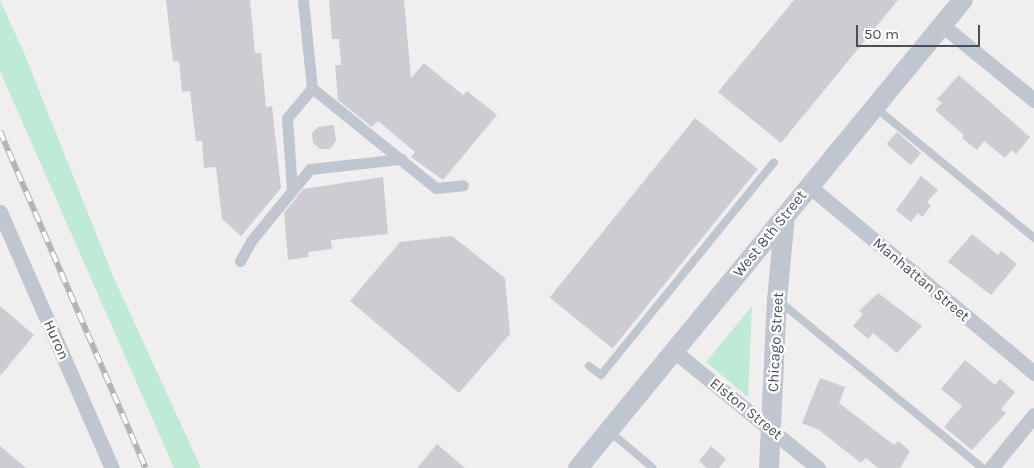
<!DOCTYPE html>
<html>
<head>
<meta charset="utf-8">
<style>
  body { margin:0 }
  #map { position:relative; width:1034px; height:468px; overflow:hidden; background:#f0eeee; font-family:Karla,sans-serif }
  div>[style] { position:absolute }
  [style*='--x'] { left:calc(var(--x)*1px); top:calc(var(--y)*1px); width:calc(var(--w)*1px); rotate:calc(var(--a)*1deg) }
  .green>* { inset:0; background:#bfead5 }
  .building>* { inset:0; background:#ccccd2; transform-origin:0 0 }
  .service>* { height:8px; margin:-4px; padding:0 4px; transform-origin:4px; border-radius:4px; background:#c0c6cf }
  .pedestrian>* { height:11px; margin:-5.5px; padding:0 5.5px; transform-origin:5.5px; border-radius:5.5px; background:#c0c6cf }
  .minor>* { height:15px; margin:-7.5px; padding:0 7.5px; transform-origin:7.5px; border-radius:7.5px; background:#c0c6cf }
  .tertiary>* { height:20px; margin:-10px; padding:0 10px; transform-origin:10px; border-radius:10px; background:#c0c6cf }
  .rail>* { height:5.5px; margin-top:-2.75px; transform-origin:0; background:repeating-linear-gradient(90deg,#fff 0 11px,#b0b2b8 0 22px); box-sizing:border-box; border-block:1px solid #b0b2b8 }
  span { translate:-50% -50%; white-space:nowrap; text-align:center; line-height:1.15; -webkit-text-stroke:4.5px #fff; paint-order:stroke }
  .street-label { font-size:15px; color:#484f59 }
  .scale { position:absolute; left:856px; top:25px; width:124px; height:22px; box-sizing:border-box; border:2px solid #484f59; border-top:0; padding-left:6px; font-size:15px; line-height:18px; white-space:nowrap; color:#484f59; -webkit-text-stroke:4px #fff; paint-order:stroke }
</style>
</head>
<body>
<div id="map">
  <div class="green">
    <div style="clip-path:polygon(0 0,25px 55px,113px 276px,201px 468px,174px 468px,0 71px)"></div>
    <div style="clip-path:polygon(752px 306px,748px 397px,706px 362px)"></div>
  </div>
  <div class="building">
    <div style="clip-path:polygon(166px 0,250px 0,255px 53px,261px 53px,266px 107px,272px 106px,281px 188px,241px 236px,222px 219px,216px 167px,204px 168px,202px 141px,196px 141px,190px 91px,182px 92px,179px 61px,173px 62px)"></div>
    <div style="clip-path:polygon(329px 0,404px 0,411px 78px,424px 63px,463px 95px,467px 91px,497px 115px,443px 180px,411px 157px,415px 152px,378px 121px,372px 127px,338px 100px,335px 65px,341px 65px,339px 39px,332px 39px)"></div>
    <div style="clip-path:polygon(794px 0,898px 0,781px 143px,718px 92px)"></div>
    <div style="clip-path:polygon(959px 75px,1030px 137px,1016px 154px,1012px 150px,1005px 158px,984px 141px,977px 150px,962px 138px,964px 135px,935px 110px,942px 103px,937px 99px)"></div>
    <div style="left:695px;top:118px;width:81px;height:231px;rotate:39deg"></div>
    <div style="clip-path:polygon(334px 125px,336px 141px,330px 149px,320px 149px,313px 143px,312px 133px,318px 127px)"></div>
    <div style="left:897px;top:132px;width:32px;height:16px;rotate:41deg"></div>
    <div style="clip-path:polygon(921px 176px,938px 190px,927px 202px,931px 206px,922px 217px,918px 213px,911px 222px,896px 210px)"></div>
    <div style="clip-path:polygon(383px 177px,388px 234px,331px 240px,332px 249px,308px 252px,309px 257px,288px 260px,284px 213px,303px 189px)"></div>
    <div style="clip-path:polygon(972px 234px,998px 255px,1001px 251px,1017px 264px,991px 295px,948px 262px)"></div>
    <div style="clip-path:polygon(452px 236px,505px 278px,510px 334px,459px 393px,350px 301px,400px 242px)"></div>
    <div style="clip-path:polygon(878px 293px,922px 326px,897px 353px,873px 333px,868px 339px,853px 326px,863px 314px,859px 311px)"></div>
    <div style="clip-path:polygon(0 306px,34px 335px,0 376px)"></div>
    <div style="clip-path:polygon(965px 360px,995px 385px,1000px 379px,1015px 392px,1001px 409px,1006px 413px,972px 450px,944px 427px,962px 406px,941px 389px)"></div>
    <div style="clip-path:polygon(820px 378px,845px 387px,839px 403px,894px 445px,898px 441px,910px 451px,900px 468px,878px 468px,866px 458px,861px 463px,819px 430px,802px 423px)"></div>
    <div style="clip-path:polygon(437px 444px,465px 468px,417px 468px)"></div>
    <div style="clip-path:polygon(0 446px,26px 468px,0 468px)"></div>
    <div style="clip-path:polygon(711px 446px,726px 459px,719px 468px,707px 468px,699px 461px)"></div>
  </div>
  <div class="service">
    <div style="--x:876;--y:108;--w:205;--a:39.4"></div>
    <div style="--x:779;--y:301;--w:263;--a:39.4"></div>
    <div style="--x:589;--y:366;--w:15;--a:37"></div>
    <div style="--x:601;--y:375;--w:274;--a:-50.9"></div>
    <div style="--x:609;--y:431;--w:57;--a:40.1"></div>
  </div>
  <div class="pedestrian">
    <div style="--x:303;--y:0;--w:88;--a:84.2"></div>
    <div style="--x:312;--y:88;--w:159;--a:38.9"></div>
    <div style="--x:436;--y:188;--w:27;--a:-6"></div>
    <div style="--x:292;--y:190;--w:72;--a:-94"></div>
    <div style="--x:287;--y:118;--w:39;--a:-50"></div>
    <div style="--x:240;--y:261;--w:23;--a:-61"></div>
    <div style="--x:251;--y:241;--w:93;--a:-50.7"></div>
    <div style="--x:310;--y:169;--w:92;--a:-6.3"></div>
  </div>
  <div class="minor">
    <div style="--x:942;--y:25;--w:119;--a:39.2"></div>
    <div style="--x:809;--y:186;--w:293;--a:39.7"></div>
    <div style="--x:0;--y:212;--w:279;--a:66.4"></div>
    <div style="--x:674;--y:351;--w:186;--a:39.1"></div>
    <div style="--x:991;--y:468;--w:68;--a:-50.9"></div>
  </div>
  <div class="tertiary">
    <div style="--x:578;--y:468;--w:606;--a:-50.56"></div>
    <div style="--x:769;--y:468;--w:168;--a:-87.3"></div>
    <div style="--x:777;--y:300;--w:84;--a:-84.6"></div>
  </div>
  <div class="rail">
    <div style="--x:0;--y:131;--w:367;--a:66.6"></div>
  </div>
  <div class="street-label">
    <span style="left:770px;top:234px;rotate:-51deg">West 8th Street</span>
    <span style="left:921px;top:280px;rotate:40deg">Manhattan Street</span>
    <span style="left:56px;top:340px;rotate:66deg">Huron</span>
    <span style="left:776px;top:342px;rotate:-87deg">Chicago Street</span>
    <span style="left:746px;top:409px;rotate:39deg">Elston Street</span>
  </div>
  <div class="scale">50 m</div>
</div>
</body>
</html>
